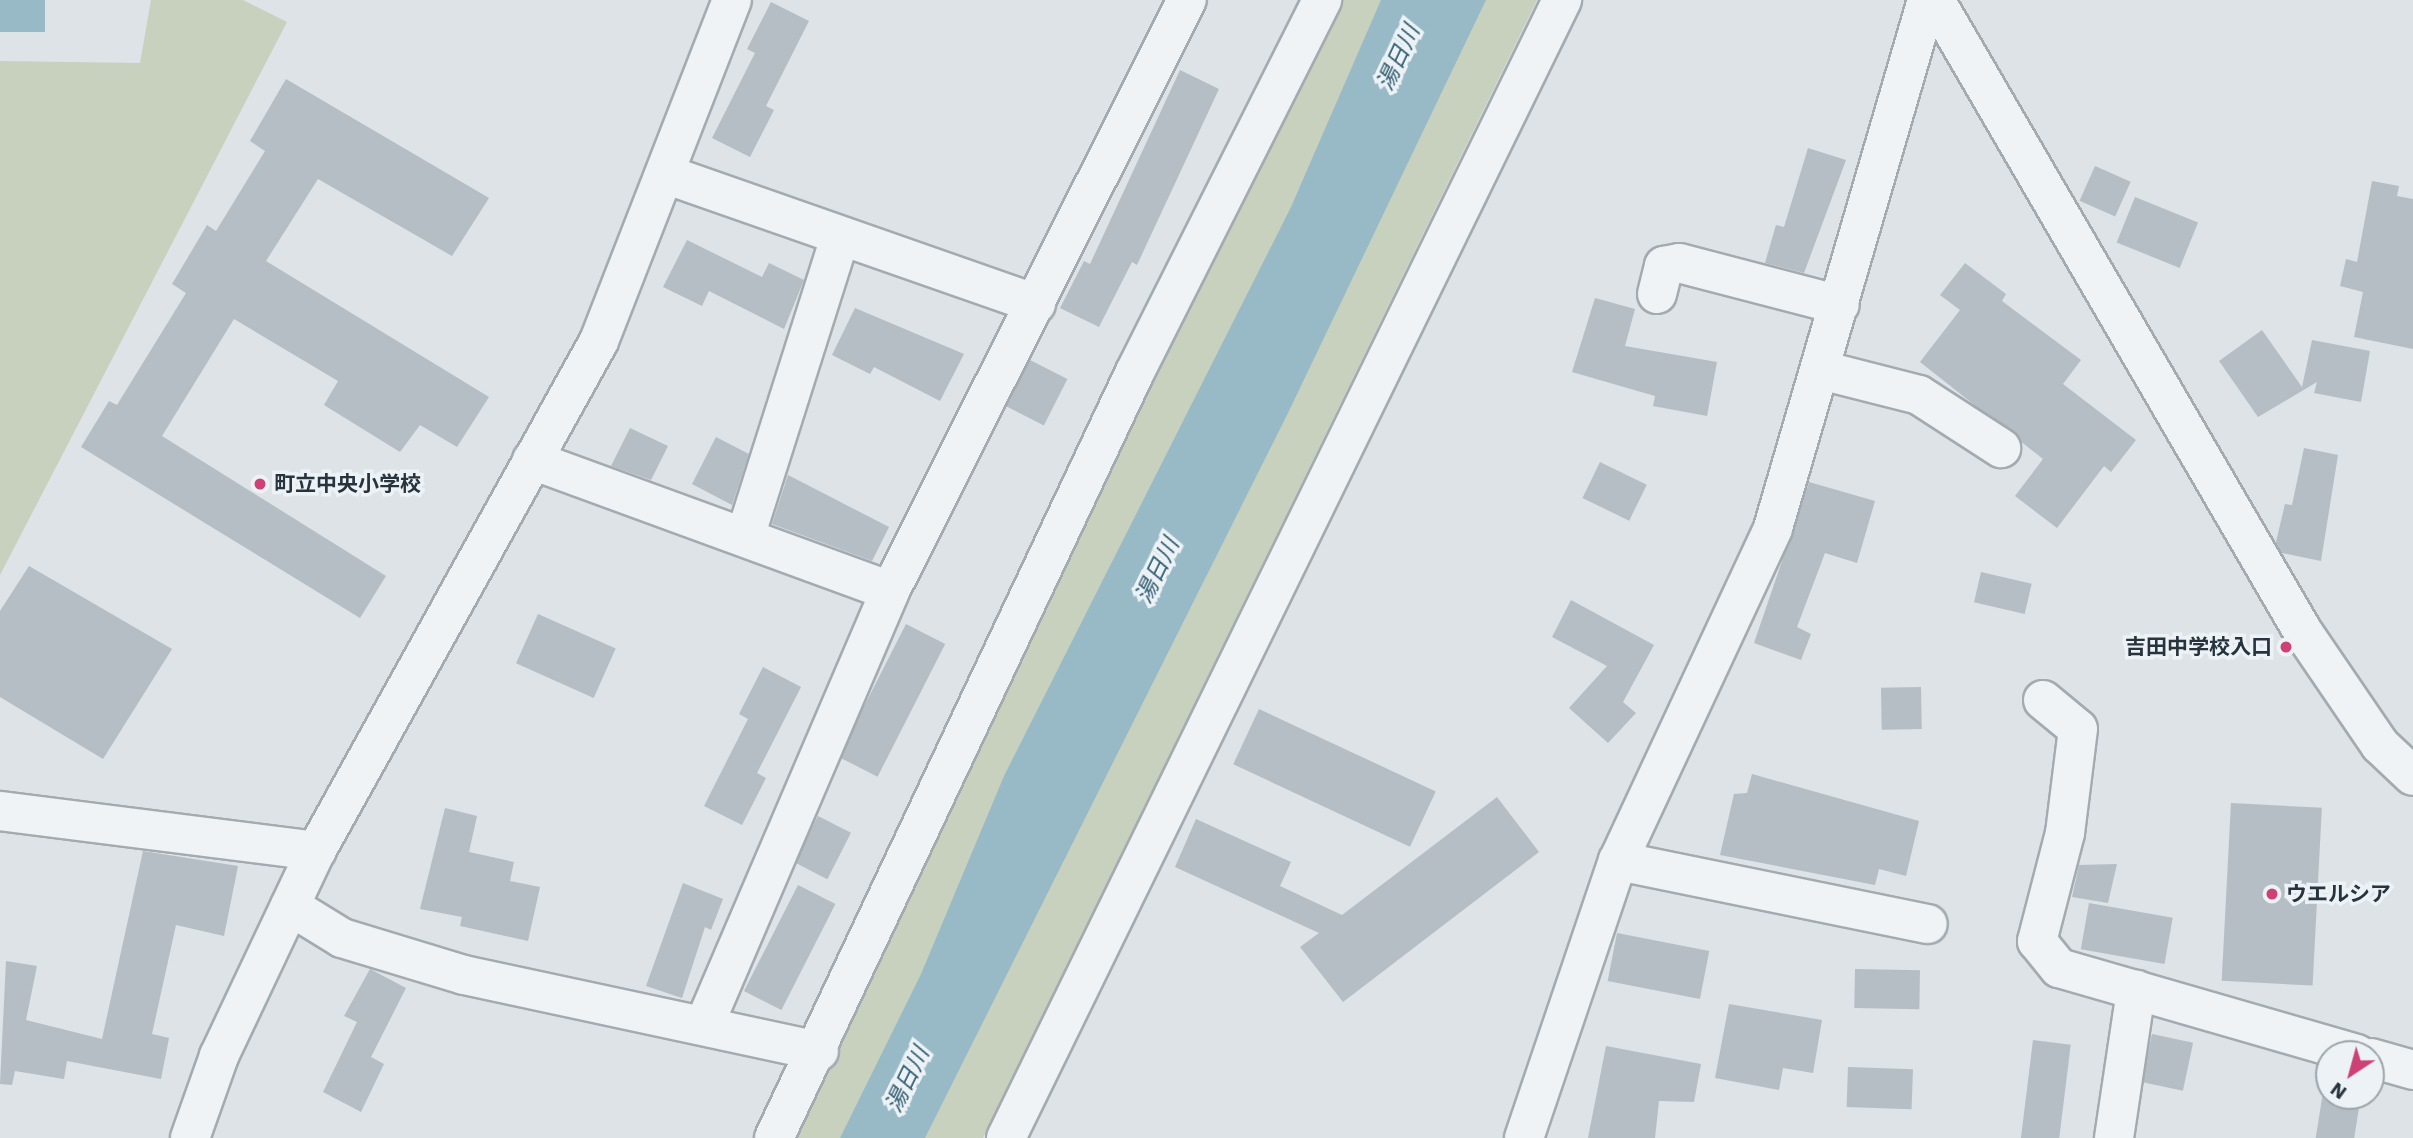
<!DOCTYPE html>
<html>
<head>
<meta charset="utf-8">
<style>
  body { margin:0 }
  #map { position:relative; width:2413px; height:1138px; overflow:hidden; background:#dde3e7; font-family:"Work Sans","Noto Sans JP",sans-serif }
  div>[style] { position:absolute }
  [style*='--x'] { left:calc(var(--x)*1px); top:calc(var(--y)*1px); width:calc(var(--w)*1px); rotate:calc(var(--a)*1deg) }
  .green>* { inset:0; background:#c7d1be }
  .water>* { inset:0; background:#98bac7; transform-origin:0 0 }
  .building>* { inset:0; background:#b4bec4; transform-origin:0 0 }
  .roads { filter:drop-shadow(2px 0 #a3abb1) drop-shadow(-2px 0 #a3abb1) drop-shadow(0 2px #a3abb1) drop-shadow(0 -2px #a3abb1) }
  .minor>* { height:38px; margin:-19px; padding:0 19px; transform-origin:19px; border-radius:19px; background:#f0f3f5 }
  .dots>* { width:19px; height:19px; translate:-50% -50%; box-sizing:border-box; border:4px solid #ecf2f5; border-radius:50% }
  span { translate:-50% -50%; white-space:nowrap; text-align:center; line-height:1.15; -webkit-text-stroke:7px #ecf2f5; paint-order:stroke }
  .poi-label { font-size:21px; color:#27343d; font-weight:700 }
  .left { translate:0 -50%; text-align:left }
  .right { translate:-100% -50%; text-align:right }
  .water-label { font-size:23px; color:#315c71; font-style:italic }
  .north { position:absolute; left:2315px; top:1040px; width:70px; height:70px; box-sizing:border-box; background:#ecf2f5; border:2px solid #9da6ab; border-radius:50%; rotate:216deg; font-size:19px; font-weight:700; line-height:28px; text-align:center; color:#27343d }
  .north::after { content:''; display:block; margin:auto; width:24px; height:32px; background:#ce4176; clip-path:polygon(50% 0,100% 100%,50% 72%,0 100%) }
</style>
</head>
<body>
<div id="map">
  <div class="green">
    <div style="clip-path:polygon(151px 0,243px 0,287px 22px,0 575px,0 61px,140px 63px)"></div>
    <div style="clip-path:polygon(1331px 0,1537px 0,983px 1138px,789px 1138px)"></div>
  </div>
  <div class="water">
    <div style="left:0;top:0;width:45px;height:32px"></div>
    <div style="clip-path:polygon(1381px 0,1486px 0,1288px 413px,925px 1138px,840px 1138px,921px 974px,1004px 776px,1291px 207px)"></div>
  </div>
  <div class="building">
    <div style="clip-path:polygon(771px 2px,809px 21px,766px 106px,774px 110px,750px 157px,712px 138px,755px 53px,747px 49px)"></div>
    <div style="clip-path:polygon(1180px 70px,1219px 89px,1137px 265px,1132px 262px,1099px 327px,1060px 308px,1084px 261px,1090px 264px)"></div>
    <div style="clip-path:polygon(286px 79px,489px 198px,452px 256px,318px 179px,266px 261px,489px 397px,457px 447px,420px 425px,400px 452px,324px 405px,338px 381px,234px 319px,162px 436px,386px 576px,360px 618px,81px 447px,109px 401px,117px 405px,186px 293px,172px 284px,207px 225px,216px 231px,265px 151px,250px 141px)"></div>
    <div style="clip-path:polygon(1808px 148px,1846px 160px,1804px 273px,1765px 263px,1776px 225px,1784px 227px)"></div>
    <div style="left:2095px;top:166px;width:39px;height:38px;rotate:24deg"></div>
    <div style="clip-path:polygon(2372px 181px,2399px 186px,2397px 196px,2413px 199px,2413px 349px,2354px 337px,2363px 292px,2340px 286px,2346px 259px,2357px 262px)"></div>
    <div style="left:2135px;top:197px;width:68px;height:49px;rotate:22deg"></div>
    <div style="clip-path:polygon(687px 240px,762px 277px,769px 263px,804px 280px,784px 329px,709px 291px,702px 306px,663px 287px)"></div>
    <div style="clip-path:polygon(1965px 263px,2006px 294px,2002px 301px,2081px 360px,2063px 384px,2136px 440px,2111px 472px,2104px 466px,2057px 528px,2015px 496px,2043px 459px,1920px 362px,1960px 310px,1940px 295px)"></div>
    <div style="clip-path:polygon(1595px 298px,1635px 309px,1625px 346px,1717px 362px,1707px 416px,1653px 406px,1655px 396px,1572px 372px)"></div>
    <div style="clip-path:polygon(855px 308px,964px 354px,940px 401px,874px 367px,870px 374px,832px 355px)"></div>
    <div style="clip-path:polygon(2262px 330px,2302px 387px,2312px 340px,2370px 351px,2361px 402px,2314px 393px,2317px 382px,2258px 417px,2219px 361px)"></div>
    <div style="left:1030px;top:360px;width:42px;height:52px;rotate:27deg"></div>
    <div style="clip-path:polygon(630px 428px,668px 446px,651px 480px,611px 466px)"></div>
    <div style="clip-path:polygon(716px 437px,749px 454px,732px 505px,692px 484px)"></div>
    <div style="clip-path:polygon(2304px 448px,2338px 455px,2321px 561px,2282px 553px,2276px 542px,2285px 504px,2292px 505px)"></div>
    <div style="left:1600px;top:462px;width:52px;height:40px;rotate:26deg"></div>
    <div style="clip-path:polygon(788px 475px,889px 527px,872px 561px,772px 524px)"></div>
    <div style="clip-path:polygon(1809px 482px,1875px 501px,1857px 563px,1825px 553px,1797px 627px,1811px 634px,1801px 660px,1754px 643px)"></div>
    <div style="clip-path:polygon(29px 566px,172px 649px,103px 759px,0 697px,0 611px)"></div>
    <div style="left:1981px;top:572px;width:52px;height:31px;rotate:13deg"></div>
    <div style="clip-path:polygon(1571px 600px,1654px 645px,1623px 702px,1636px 713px,1608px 743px,1569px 708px,1607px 666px,1552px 637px)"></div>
    <div style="left:538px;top:614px;width:85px;height:54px;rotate:24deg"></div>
    <div style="left:906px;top:624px;width:44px;height:149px;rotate:27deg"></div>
    <div style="clip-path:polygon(763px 667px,801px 687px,757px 773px,766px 778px,742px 825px,704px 806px,748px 719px,739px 714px)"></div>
    <div style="left:1921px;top:687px;width:42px;height:40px;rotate:89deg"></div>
    <div style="left:1259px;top:709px;width:195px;height:61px;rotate:25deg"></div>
    <div style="clip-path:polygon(1752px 774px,1919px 821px,1906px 876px,1879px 869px,1875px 885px,1720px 855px,1734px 794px,1747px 793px)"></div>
    <div style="clip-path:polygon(1497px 797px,1539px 852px,1343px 1002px,1300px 947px,1319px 933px,1175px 867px,1196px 819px,1291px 862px,1280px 886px,1342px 915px)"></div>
    <div style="left:2231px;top:803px;width:91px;height:178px;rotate:3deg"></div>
    <div style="clip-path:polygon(445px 808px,477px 816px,469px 852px,514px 862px,510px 881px,540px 887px,528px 941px,460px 926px,462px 917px,420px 909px)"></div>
    <div style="left:818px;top:816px;width:37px;height:52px;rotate:27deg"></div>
    <div style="clip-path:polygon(143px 851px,238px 866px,224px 936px,176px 925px,152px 1034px,169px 1038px,161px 1079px,67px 1061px,64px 1079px,15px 1071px,12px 1085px,0 1084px,6px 961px,37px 966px,26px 1020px,102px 1039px)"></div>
    <div style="clip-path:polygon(2117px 864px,2108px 903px,2072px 897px,2079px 865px)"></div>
    <div style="clip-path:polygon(683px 883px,723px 899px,711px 930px,705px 927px,682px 998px,646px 986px)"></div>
    <div style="left:798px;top:885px;width:42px;height:119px;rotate:27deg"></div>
    <div style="left:2089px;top:903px;width:85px;height:47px;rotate:10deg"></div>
    <div style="left:1617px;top:933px;width:94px;height:49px;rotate:11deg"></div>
    <div style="clip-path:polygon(370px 969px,406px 988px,371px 1057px,384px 1064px,361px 1112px,323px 1092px,357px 1022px,344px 1016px)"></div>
    <div style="left:1855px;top:969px;width:65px;height:39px;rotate:1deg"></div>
    <div style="clip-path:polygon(1729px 1004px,1822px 1020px,1813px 1073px,1783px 1068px,1779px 1090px,1715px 1078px)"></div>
    <div style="left:2152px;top:1034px;width:42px;height:49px;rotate:12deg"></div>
    <div style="left:2033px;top:1040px;width:38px;height:99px;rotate:7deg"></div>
    <div style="clip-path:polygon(1606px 1046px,1701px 1064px,1694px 1102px,1659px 1101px,1655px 1138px,1588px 1138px)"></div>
    <div style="left:1848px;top:1067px;width:65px;height:40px;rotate:2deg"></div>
    <div style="left:2323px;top:1092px;width:38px;height:47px;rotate:9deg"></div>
  </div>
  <div class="roads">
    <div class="minor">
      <div style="--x:1935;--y:0;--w:731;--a:59.79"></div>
      <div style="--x:2303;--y:632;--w:137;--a:55.7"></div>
      <div style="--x:2380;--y:745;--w:45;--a:43.2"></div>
      <div style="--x:668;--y:175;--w:390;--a:19.3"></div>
      <div style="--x:1657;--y:294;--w:29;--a:-76"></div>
      <div style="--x:1664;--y:266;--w:15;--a:-11"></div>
      <div style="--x:1679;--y:263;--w:166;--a:14.6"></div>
      <div style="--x:1821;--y:370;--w:101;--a:14.3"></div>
      <div style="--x:1919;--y:395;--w:98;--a:32.9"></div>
      <div style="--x:532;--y:460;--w:381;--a:20.1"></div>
      <div style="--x:745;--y:537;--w:314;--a:-72.4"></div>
      <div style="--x:2043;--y:700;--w:45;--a:39.6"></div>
      <div style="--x:2078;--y:729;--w:105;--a:97.1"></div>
      <div style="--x:2065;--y:833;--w:112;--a:104.5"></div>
      <div style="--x:2037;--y:941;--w:35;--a:51"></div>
      <div style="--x:2059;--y:968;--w:310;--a:16.1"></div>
      <div style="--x:0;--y:811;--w:319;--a:7.2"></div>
      <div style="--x:1618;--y:861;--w:316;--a:11.5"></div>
      <div style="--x:290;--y:906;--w:61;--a:31.6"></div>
      <div style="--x:342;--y:938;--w:127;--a:16.9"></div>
      <div style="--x:464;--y:975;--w:363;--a:12.1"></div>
      <div style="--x:705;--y:1023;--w:470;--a:-66.8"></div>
      <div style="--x:890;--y:591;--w:661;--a:-63.32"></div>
      <div style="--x:2371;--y:1058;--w:44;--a:15.9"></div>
      <div style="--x:190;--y:1138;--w:87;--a:-70.5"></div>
      <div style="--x:219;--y:1056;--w:227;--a:-64.7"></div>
      <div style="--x:316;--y:851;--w:583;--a:-60.97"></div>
      <div style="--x:599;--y:341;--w:366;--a:-68.7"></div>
      <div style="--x:774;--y:1138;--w:845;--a:-64.77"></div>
      <div style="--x:1134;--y:374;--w:419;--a:-63.3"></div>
      <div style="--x:1006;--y:1138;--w:1267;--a:-63.96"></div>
      <div style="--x:1524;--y:1138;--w:293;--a:-71.3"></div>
      <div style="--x:1618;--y:861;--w:367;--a:-65"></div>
      <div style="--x:1773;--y:528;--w:550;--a:-73.74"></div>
      <div style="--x:2114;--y:1138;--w:150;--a:-81.5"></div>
    </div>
  </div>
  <div class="dots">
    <div style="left:260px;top:484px;background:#ce4176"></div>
    <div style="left:2286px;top:647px;background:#ce4176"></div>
    <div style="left:2272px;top:894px;background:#ce4176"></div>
  </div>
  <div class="poi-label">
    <span class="left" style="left:274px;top:484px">町立中央小学校</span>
    <span class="right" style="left:2272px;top:647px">吉田中学校入口</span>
    <span class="left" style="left:2286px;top:894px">ウエルシア</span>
  </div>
  <div class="water-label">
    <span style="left:1399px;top:58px;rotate:-65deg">湯日川</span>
    <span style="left:1158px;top:571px;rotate:-64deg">湯日川</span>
    <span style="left:908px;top:1080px;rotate:-64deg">湯日川</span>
  </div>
  <div class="north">N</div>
</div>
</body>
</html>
